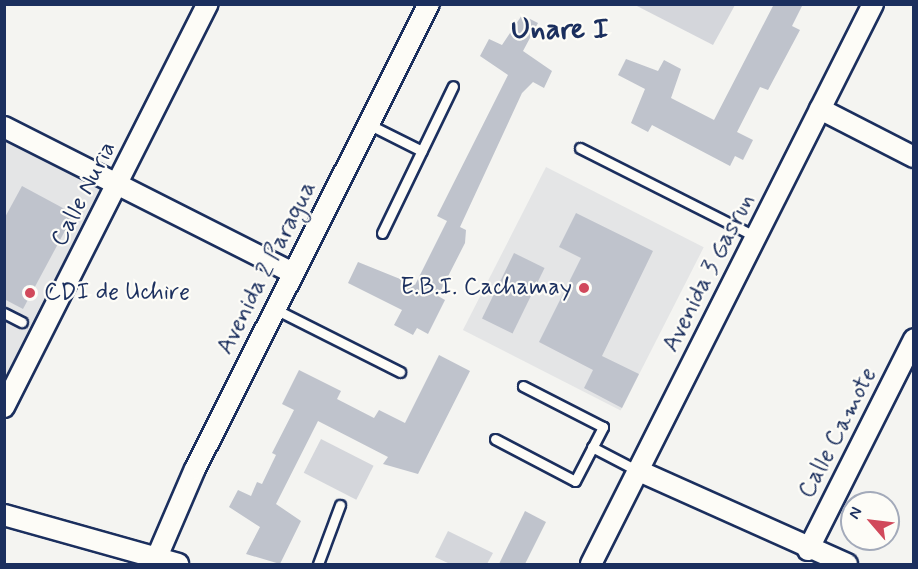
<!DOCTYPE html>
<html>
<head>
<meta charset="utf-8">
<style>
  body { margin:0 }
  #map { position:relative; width:918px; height:569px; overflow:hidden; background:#f4f4f1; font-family:Mynerve,sans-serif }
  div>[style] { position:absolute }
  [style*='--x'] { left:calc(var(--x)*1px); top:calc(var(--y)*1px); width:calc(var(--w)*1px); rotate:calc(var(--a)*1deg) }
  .built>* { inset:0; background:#e4e5e6; transform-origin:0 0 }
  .green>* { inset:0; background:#d4d6db; transform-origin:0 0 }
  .building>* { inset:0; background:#bfc3cc; transform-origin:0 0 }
  .roads { filter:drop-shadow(2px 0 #1b2f5e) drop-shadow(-2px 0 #1b2f5e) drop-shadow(0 2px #1b2f5e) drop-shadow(0 -2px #1b2f5e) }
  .service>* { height:9px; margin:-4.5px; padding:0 4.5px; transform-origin:4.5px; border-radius:4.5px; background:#fdfcf7 }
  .minor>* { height:20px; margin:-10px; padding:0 10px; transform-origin:10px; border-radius:10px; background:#fdfcf7 }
  .dots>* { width:16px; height:16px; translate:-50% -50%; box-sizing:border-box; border:3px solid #fdfcf7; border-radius:50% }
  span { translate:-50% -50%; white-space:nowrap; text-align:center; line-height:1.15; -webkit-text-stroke:4.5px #fdfcf7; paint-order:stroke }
  .street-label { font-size:24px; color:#1b2f5e }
  .poi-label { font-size:24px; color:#1b2f5e }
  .right { translate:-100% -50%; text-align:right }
  .left { translate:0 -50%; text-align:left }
  .district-label { font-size:30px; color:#1b2f5e; font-weight:700 }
  .frame { position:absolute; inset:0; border:6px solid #1b2f5e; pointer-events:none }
  .north { position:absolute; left:840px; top:491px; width:60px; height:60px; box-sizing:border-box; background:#fdfcf7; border:2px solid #a3aaba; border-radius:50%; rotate:298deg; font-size:16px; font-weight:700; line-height:24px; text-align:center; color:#1b2f5e }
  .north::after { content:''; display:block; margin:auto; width:21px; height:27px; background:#d1495b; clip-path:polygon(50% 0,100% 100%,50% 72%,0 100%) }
</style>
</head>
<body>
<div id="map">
  <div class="built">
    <div style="clip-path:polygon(5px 138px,104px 188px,5px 392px)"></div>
    <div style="left:546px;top:167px;width:177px;height:183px;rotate:27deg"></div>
  </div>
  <div class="green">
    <div style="clip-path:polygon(635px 5px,735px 4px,735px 5px,713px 45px)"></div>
    <div style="left:321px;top:439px;width:59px;height:38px;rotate:27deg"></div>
    <div style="clip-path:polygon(448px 531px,493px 553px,487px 564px,450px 564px,435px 557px)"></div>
  </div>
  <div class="building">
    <div style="clip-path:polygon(774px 4px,803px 4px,792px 26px,800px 30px,768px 90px,760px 87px,737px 132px,753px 140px,743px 160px,735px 156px,730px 166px,652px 125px,648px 132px,631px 123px,645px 89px,618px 75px,626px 59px,658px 71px,664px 60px,681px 69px,671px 98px,714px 120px)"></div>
    <div style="clip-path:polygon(522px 15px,538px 23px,523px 51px,552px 71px,544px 88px,533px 82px,522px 93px,460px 227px,466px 230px,465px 243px,438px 296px,445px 300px,428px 334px,417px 328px,413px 335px,394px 325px,402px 310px,348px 283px,358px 262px,415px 285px,447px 221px,437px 216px,508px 75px,480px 56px,489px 39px,502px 45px)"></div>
    <div style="clip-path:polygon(22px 186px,74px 214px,23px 309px,4px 299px,4px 219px)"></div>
    <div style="clip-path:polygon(576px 213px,653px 251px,602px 356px,639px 374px,622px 408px,584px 388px,593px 370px,539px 342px,581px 258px,559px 247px)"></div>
    <div style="left:514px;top:253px;width:34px;height:73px;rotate:26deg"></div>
    <div style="clip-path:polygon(439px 355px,470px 371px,418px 474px,383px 464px,388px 457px,318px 421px,276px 504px,301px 521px,280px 564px,246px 554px,260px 527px,229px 507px,238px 490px,251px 496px,257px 482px,262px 484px,276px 455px,272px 453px,294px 410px,282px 404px,299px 370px,341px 391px,337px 399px,374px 418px,379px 410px,405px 423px)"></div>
    <div style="clip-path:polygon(525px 511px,546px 522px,525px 564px,499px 564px)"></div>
  </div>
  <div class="roads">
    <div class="service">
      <div style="--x:368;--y:124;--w:60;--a:26.6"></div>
      <div style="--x:580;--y:148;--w:197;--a:26.8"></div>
      <div style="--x:382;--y:233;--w:163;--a:-64.2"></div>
      <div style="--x:275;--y:309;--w:140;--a:26.7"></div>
      <div style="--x:4;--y:313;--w:20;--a:27"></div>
      <div style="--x:495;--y:439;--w:90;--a:27.7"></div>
      <div style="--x:575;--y:481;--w:61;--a:-62.6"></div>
      <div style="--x:603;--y:427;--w:90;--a:-152.9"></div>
      <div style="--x:592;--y:447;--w:52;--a:27.6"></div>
      <div style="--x:318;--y:564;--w:63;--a:-69.6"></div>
    </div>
    <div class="minor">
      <div style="--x:820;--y:109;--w:106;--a:27.1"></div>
      <div style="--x:4;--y:127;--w:324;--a:26.8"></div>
      <div style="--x:4;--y:407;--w:452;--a:-63.2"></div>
      <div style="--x:639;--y:471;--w:228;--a:24.1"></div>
      <div style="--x:4;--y:515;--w:181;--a:15.7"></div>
      <div style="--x:808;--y:550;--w:236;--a:-63.3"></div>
      <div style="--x:154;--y:564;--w:103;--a:-66.7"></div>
      <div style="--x:195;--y:469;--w:521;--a:-63.29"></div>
      <div style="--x:591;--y:564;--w:627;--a:-63.27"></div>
    </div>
  </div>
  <div class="dots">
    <div style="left:584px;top:288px;background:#d1495b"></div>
    <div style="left:30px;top:293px;background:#d1495b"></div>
  </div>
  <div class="street-label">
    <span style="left:84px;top:194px;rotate:-63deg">Calle Nuria</span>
    <span style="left:267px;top:268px;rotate:-63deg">Avenida 2 Paragua</span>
    <span style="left:709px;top:273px;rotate:-63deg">Avenida 3 Gasrun</span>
    <span style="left:838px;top:433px;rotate:-63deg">Calle Camote</span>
  </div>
  <div class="poi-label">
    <span class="right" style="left:572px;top:288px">E.B.I. Cachamay</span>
    <span class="left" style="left:44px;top:293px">CDI de Uchire</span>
  </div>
  <div class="district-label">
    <span style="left:560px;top:30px">Unare I</span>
  </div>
  <div class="frame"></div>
  <div class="north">N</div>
</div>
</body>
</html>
